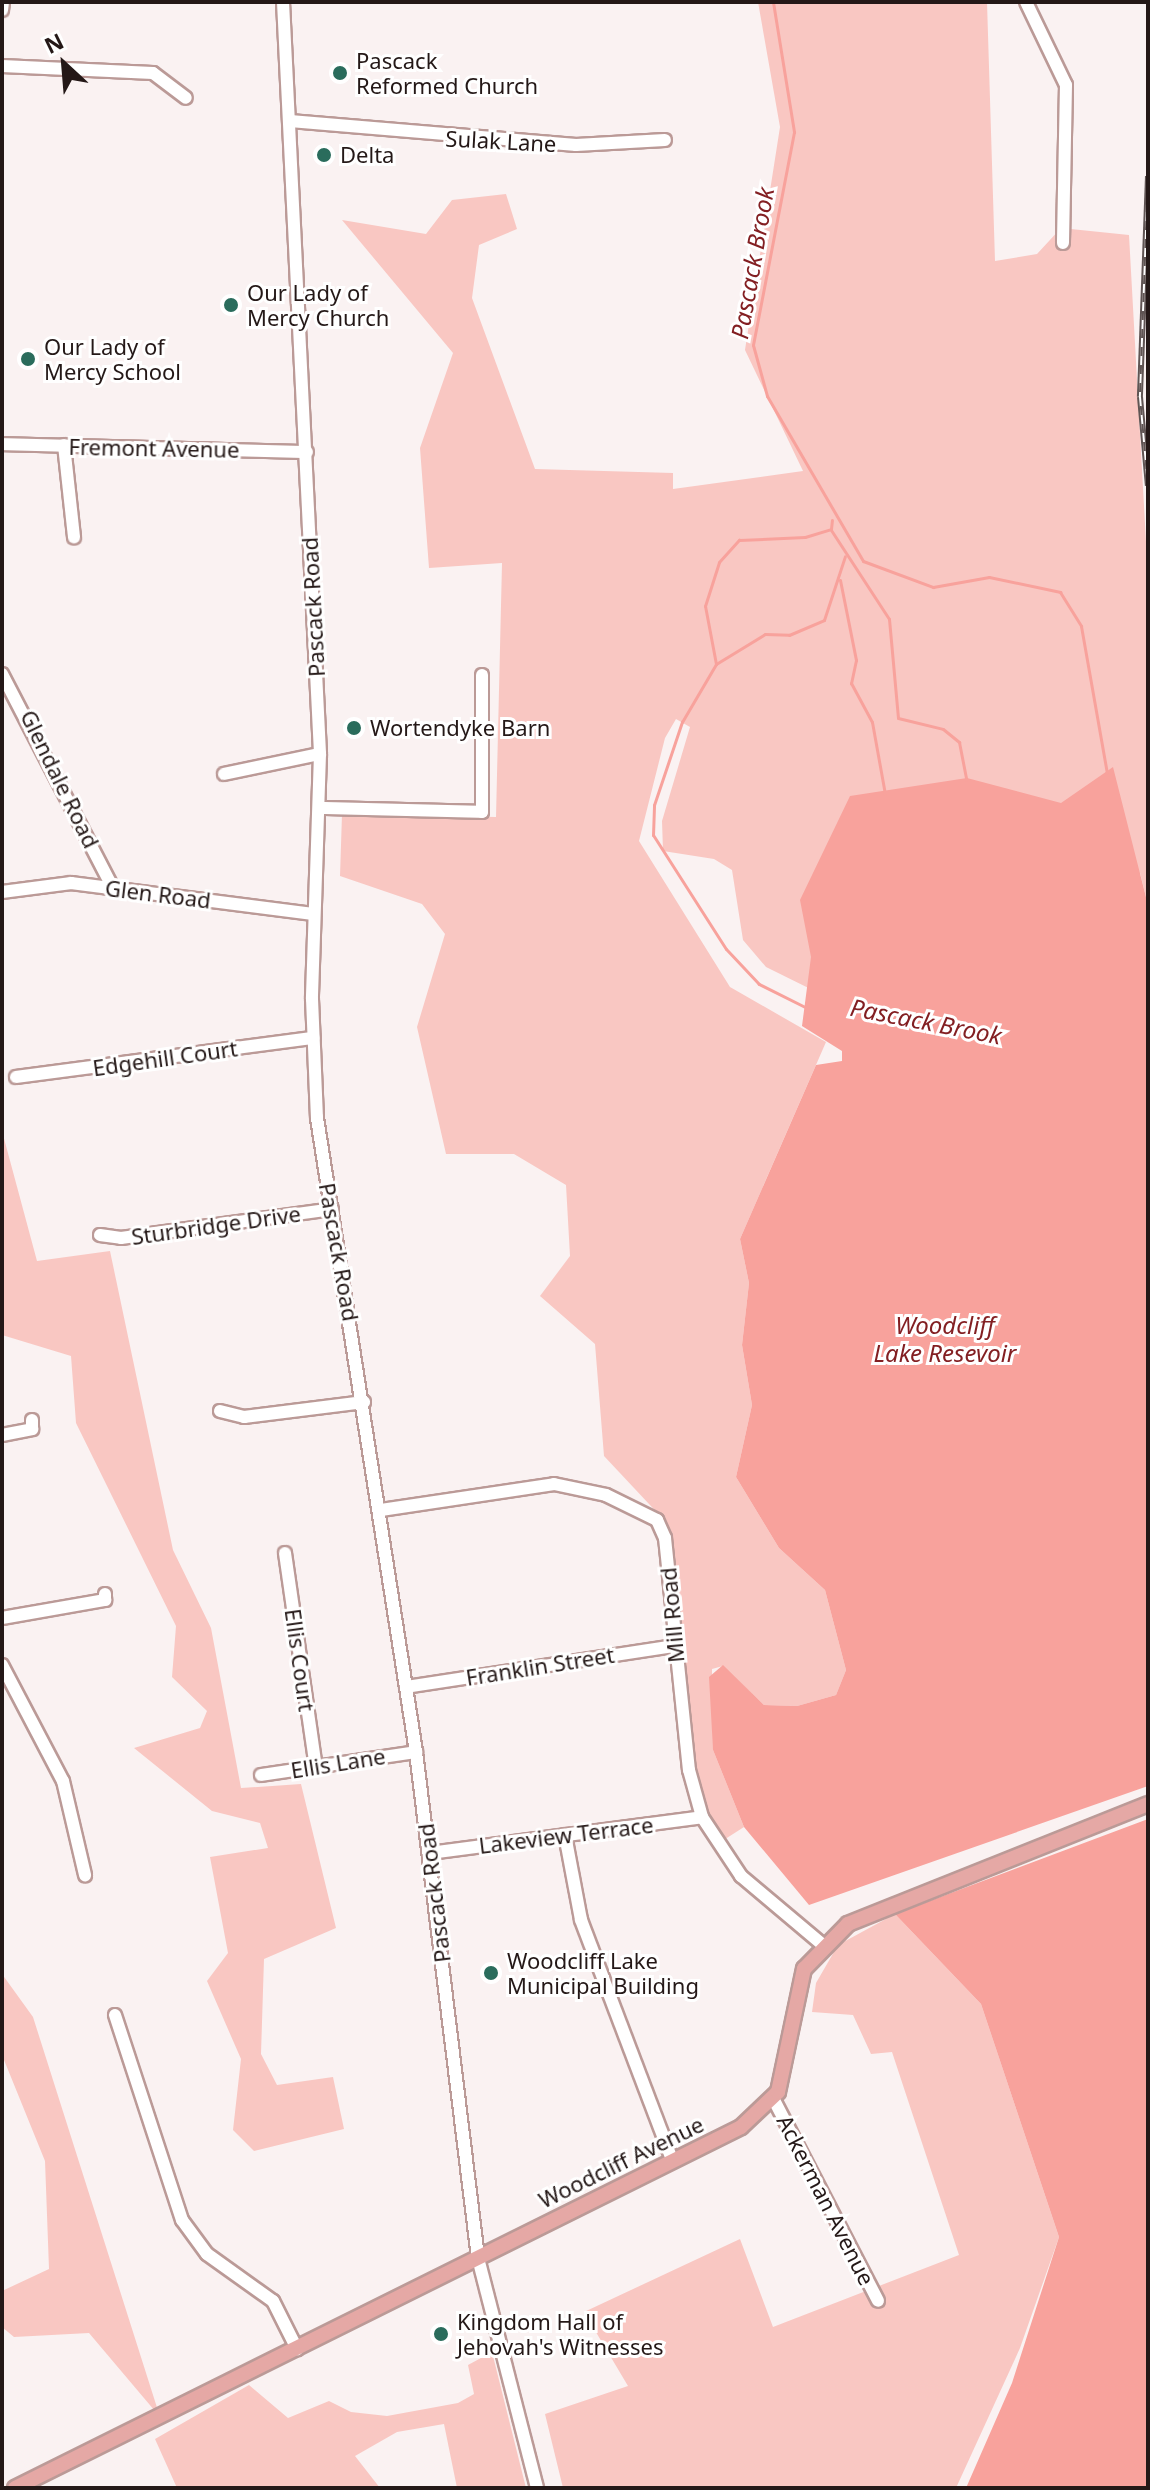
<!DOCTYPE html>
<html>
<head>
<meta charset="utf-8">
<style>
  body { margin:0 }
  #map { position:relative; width:1150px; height:2490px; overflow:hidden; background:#faf2f2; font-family:"Noto Sans",sans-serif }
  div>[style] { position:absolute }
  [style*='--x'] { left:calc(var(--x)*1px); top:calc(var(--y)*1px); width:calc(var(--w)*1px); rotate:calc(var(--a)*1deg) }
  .green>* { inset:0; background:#f9c7c2 }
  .water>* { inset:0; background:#f8a29c }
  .stream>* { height:3px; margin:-1.5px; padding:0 1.5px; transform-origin:1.5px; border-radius:1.5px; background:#f8a29c }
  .roads { filter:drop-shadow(2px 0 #bb9a97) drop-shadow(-2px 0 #bb9a97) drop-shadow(0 2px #bb9a97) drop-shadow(0 -2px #bb9a97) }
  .minor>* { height:12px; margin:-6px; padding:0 6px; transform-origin:6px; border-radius:6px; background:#fff }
  .major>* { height:14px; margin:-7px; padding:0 7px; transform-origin:7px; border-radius:7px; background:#e5a8a5 }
  .rail>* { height:6px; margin-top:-3px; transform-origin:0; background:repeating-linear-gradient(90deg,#fff 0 9px,#5f5453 0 18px); box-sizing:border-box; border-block:2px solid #5f5453 }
  .dots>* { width:22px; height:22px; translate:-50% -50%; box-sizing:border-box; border:4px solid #fff; border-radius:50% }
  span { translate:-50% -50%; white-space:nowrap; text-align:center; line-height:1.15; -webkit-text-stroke:6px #fff; paint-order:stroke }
  .poi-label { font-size:22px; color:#241817 }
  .left { translate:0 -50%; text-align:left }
  .street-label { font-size:22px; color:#241817 }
  .water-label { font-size:24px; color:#831f22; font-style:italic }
  .frame { position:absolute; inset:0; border:4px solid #241817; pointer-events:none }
  .north { position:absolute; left:24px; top:24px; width:80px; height:80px; -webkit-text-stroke:6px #fff; paint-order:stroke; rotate:334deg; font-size:22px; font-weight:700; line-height:32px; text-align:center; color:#241817 }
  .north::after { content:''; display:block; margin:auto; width:28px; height:36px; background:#241817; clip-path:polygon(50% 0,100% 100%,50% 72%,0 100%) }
</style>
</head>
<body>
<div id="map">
  <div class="green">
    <div style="clip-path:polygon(758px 2px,987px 2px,995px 261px,1037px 254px,1061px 228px,1129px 235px,1148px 578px,1148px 905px,1140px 873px,855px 1011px,766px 967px,743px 940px,732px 870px,714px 859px,663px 851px,662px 821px,690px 727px,676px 719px,665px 738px,639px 841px,730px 987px,826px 1042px,740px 1239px,749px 1283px,742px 1345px,752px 1405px,736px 1477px,779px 1548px,825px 1590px,846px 1670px,836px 1695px,797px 1706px,764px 1705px,723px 1666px,712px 1669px,713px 1750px,744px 1827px,719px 1843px,692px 1762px,664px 1520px,604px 1456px,595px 1344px,540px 1296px,570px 1256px,566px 1185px,514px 1154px,446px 1154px,417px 1027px,445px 934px,422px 904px,340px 876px,342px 814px,496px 817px,502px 563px,429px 568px,420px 448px,453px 353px,342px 220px,426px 234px,452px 200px,506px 194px,517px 229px,479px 245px,472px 298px,535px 469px,673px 473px,673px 489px,803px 471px,745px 350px,780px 127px)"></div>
    <div style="clip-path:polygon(2px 1131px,37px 1261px,110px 1251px,173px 1550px,211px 1628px,241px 1788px,301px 1784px,336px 1928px,264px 1959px,261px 2054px,277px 2085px,333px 2077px,344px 2129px,254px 2151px,233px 2130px,241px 2059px,207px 1981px,228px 1953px,210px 1857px,268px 1848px,260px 1823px,212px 1811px,134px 1748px,200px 1728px,207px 1711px,172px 1677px,176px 1626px,76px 1423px,71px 1356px,2px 1335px)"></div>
    <div style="clip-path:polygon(895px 1914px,981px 2004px,1059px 2237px,1020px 2348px,956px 2488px,563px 2488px,545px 2414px,628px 2386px,584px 2312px,740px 2239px,773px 2327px,959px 2255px,892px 2052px,871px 2054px,853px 2015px,812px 2012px,816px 1983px,838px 1945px)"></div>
    <div style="clip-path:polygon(2px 1974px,33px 2017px,160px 2417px,89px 2333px,14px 2337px,2px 2327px,2px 2291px,49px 2269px,45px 2161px,2px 2055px)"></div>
    <div style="clip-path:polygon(492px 2352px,526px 2488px,457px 2488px,444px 2424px,397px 2432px,355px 2456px,380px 2488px,177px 2488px,155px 2439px,249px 2385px,288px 2418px,329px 2401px,351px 2412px,387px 2416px,458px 2403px,474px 2394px,468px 2365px)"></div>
  </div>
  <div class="water">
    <div style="clip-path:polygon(1113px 767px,1148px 905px,1148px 1786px,809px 1905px,744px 1827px,713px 1750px,709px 1677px,723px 1665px,764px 1705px,797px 1706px,836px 1695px,846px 1670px,825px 1590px,779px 1548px,736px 1477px,752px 1405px,742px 1345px,749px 1283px,740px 1239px,816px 1065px,842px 1061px,842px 1051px,802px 1026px,811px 957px,800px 900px,850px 796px,967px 778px,1061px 803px)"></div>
    <div style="clip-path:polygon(1148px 1819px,1148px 2488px,966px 2488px,1012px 2383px,1059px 2237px,981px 2004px,895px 1914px)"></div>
  </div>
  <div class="stream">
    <div style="--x:773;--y:2;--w:132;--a:80.8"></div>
    <div style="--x:794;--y:132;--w:217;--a:100.9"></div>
    <div style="--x:753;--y:345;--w:53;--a:74.6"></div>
    <div style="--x:767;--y:396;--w:191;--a:59.8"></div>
    <div style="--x:863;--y:561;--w:75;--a:20.4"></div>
    <div style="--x:933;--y:587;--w:57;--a:-10.1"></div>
    <div style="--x:989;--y:577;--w:73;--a:11.9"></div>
    <div style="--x:1060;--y:592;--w:40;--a:58"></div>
    <div style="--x:1081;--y:626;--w:149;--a:80"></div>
    <div style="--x:831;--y:530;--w:106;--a:56.9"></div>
    <div style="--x:889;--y:619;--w:99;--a:84.8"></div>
    <div style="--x:898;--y:718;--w:46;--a:13.7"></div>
    <div style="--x:943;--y:729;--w:21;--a:39"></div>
    <div style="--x:959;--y:742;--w:38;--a:79"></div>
    <div style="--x:840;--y:580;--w:82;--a:78.7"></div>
    <div style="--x:856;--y:660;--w:24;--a:102"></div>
    <div style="--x:851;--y:683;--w:44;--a:61.7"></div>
    <div style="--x:872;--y:722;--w:73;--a:79.8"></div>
    <div style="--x:716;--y:664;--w:57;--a:-31.5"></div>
    <div style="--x:765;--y:634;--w:24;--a:2"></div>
    <div style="--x:789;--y:635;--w:38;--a:-23"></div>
    <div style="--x:824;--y:620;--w:67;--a:-71.8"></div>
    <div style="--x:807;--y:1008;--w:54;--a:-153.4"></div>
    <div style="--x:759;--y:984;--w:48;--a:-133.3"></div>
    <div style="--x:726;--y:949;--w:135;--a:-122.6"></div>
    <div style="--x:653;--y:835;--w:30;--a:-88"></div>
    <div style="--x:654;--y:805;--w:88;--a:-71.4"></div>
    <div style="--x:682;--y:722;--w:67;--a:-59.6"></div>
    <div style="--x:716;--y:664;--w:59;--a:-100.7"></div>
    <div style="--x:705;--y:606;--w:46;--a:-72.3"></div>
    <div style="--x:719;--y:562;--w:30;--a:-48"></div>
    <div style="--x:739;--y:540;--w:66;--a:-2.6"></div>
    <div style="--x:805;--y:537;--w:27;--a:-17"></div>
    <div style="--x:831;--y:529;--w:9;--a:-84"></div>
  </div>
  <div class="roads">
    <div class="minor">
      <div style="--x:283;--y:2;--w:753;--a:87.18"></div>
      <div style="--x:320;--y:754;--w:245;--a:91.9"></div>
      <div style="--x:312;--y:999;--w:119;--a:87.6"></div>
      <div style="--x:317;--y:1118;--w:642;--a:81.12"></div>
      <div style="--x:416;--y:1752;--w:510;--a:83.01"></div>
      <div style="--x:478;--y:2258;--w:237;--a:75.6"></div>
      <div style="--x:1026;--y:2;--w:92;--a:64.3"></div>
      <div style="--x:1066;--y:85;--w:158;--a:91.1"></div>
      <div style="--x:2;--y:10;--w:8;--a:-83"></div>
      <div style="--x:2;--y:66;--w:151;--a:2.7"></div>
      <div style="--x:153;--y:73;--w:41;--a:37.1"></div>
      <div style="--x:290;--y:121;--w:287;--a:4.8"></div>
      <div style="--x:576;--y:145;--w:89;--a:-3.2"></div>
      <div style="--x:2;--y:444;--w:305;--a:1.5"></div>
      <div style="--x:64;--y:445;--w:93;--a:83.8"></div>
      <div style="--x:2;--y:674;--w:241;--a:62.6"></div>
      <div style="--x:224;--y:774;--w:98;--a:-11.8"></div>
      <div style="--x:321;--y:808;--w:161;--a:1.4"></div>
      <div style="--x:482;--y:812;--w:137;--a:-90"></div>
      <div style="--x:2;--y:892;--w:70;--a:-7.4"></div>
      <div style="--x:71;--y:883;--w:244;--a:7.3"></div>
      <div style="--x:16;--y:1077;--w:300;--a:-7.5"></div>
      <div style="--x:100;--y:1235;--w:21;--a:8"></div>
      <div style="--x:121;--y:1238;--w:213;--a:-7.8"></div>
      <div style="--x:220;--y:1411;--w:25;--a:14"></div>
      <div style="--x:244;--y:1417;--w:121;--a:-7.1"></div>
      <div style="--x:2;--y:1435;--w:31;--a:-11"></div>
      <div style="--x:32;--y:1429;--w:9;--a:-90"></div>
      <div style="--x:381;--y:1510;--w:175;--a:-8.5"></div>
      <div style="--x:554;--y:1484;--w:53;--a:11.9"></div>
      <div style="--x:606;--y:1495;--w:57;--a:26.1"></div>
      <div style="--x:657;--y:1520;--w:20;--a:66"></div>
      <div style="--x:665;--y:1538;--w:233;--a:84.1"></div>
      <div style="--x:689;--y:1770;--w:49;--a:74.5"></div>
      <div style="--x:702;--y:1817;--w:71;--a:56.5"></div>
      <div style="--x:741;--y:1876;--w:107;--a:40.1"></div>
      <div style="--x:285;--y:1553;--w:216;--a:81.8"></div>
      <div style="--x:2;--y:1618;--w:105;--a:-9.9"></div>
      <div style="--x:105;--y:1600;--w:6;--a:-90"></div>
      <div style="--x:2;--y:1665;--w:131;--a:62.3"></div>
      <div style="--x:63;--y:1781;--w:97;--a:76.8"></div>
      <div style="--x:406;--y:1687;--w:271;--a:-8.7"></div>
      <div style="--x:261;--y:1775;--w:157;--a:-8.4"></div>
      <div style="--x:565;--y:1835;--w:86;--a:79.3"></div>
      <div style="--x:581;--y:1920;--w:257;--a:69.2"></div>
      <div style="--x:430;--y:1853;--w:274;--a:-7.5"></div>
      <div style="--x:115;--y:2015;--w:216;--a:71.9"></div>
      <div style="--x:182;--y:2220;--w:42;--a:53.7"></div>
      <div style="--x:207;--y:2254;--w:81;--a:35.5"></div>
      <div style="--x:273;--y:2301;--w:54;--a:63.4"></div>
      <div style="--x:774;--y:2100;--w:226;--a:62.6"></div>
    </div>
    <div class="major">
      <div style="--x:15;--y:2488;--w:811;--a:-26.44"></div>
      <div style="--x:741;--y:2127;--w:51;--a:-43.4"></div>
      <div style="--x:778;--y:2092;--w:126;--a:-78.1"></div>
      <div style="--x:804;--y:1969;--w:63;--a:-45.6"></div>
      <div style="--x:848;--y:1924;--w:323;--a:-21.8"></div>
    </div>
  </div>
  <div class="rail">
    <div style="--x:1148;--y:176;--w:221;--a:92.1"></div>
    <div style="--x:1140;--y:397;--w:89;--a:84.9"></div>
  </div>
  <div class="dots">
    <div style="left:340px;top:73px;background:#2a6c5c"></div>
    <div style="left:324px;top:155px;background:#2a6c5c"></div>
    <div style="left:231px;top:305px;background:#2a6c5c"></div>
    <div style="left:28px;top:359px;background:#2a6c5c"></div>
    <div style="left:354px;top:728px;background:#2a6c5c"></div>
    <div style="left:491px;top:1973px;background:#2a6c5c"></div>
    <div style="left:441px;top:2334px;background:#2a6c5c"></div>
  </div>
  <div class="poi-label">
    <span class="left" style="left:356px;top:73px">Pascack<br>Reformed Church</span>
    <span class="left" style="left:340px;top:155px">Delta</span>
    <span class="left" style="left:247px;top:305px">Our Lady of<br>Mercy Church</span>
    <span class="left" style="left:44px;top:359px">Our Lady of<br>Mercy School</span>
    <span class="left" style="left:370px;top:728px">Wortendyke Barn</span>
    <span class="left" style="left:507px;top:1973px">Woodcliff Lake<br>Municipal Building</span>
    <span class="left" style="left:457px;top:2334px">Kingdom Hall of<br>Jehovah's Witnesses</span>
  </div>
  <div class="street-label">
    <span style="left:501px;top:141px;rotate:3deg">Sulak Lane</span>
    <span style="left:154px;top:448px;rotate:1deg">Fremont Avenue</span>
    <span style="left:313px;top:607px;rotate:-93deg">Pascack Road</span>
    <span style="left:60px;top:779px;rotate:64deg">Glendale Road</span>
    <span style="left:158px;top:894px;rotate:7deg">Glen Road</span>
    <span style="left:165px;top:1058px;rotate:-8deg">Edgehill Court</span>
    <span style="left:216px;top:1225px;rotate:-8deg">Sturbridge Drive</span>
    <span style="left:339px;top:1252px;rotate:80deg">Pascack Road</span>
    <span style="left:672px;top:1615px;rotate:-95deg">Mill Road</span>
    <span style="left:300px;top:1660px;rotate:82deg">Ellis Court</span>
    <span style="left:540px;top:1666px;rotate:-9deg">Franklin Street</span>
    <span style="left:338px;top:1763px;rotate:-9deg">Ellis Lane</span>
    <span style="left:566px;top:1835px;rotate:-7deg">Lakeview Terrace</span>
    <span style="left:434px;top:1893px;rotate:-97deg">Pascack Road</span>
    <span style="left:621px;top:2162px;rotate:-26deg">Woodcliff Avenue</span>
    <span style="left:826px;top:2200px;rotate:63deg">Ackerman Avenue</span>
  </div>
  <div class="water-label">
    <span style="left:752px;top:263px;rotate:-80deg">Pascack Brook</span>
    <span style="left:926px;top:1021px;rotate:11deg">Pascack Brook</span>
    <span style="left:945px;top:1339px">Woodcliff<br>Lake Resevoir</span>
  </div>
  <div class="frame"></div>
  <div class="north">N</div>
</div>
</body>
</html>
